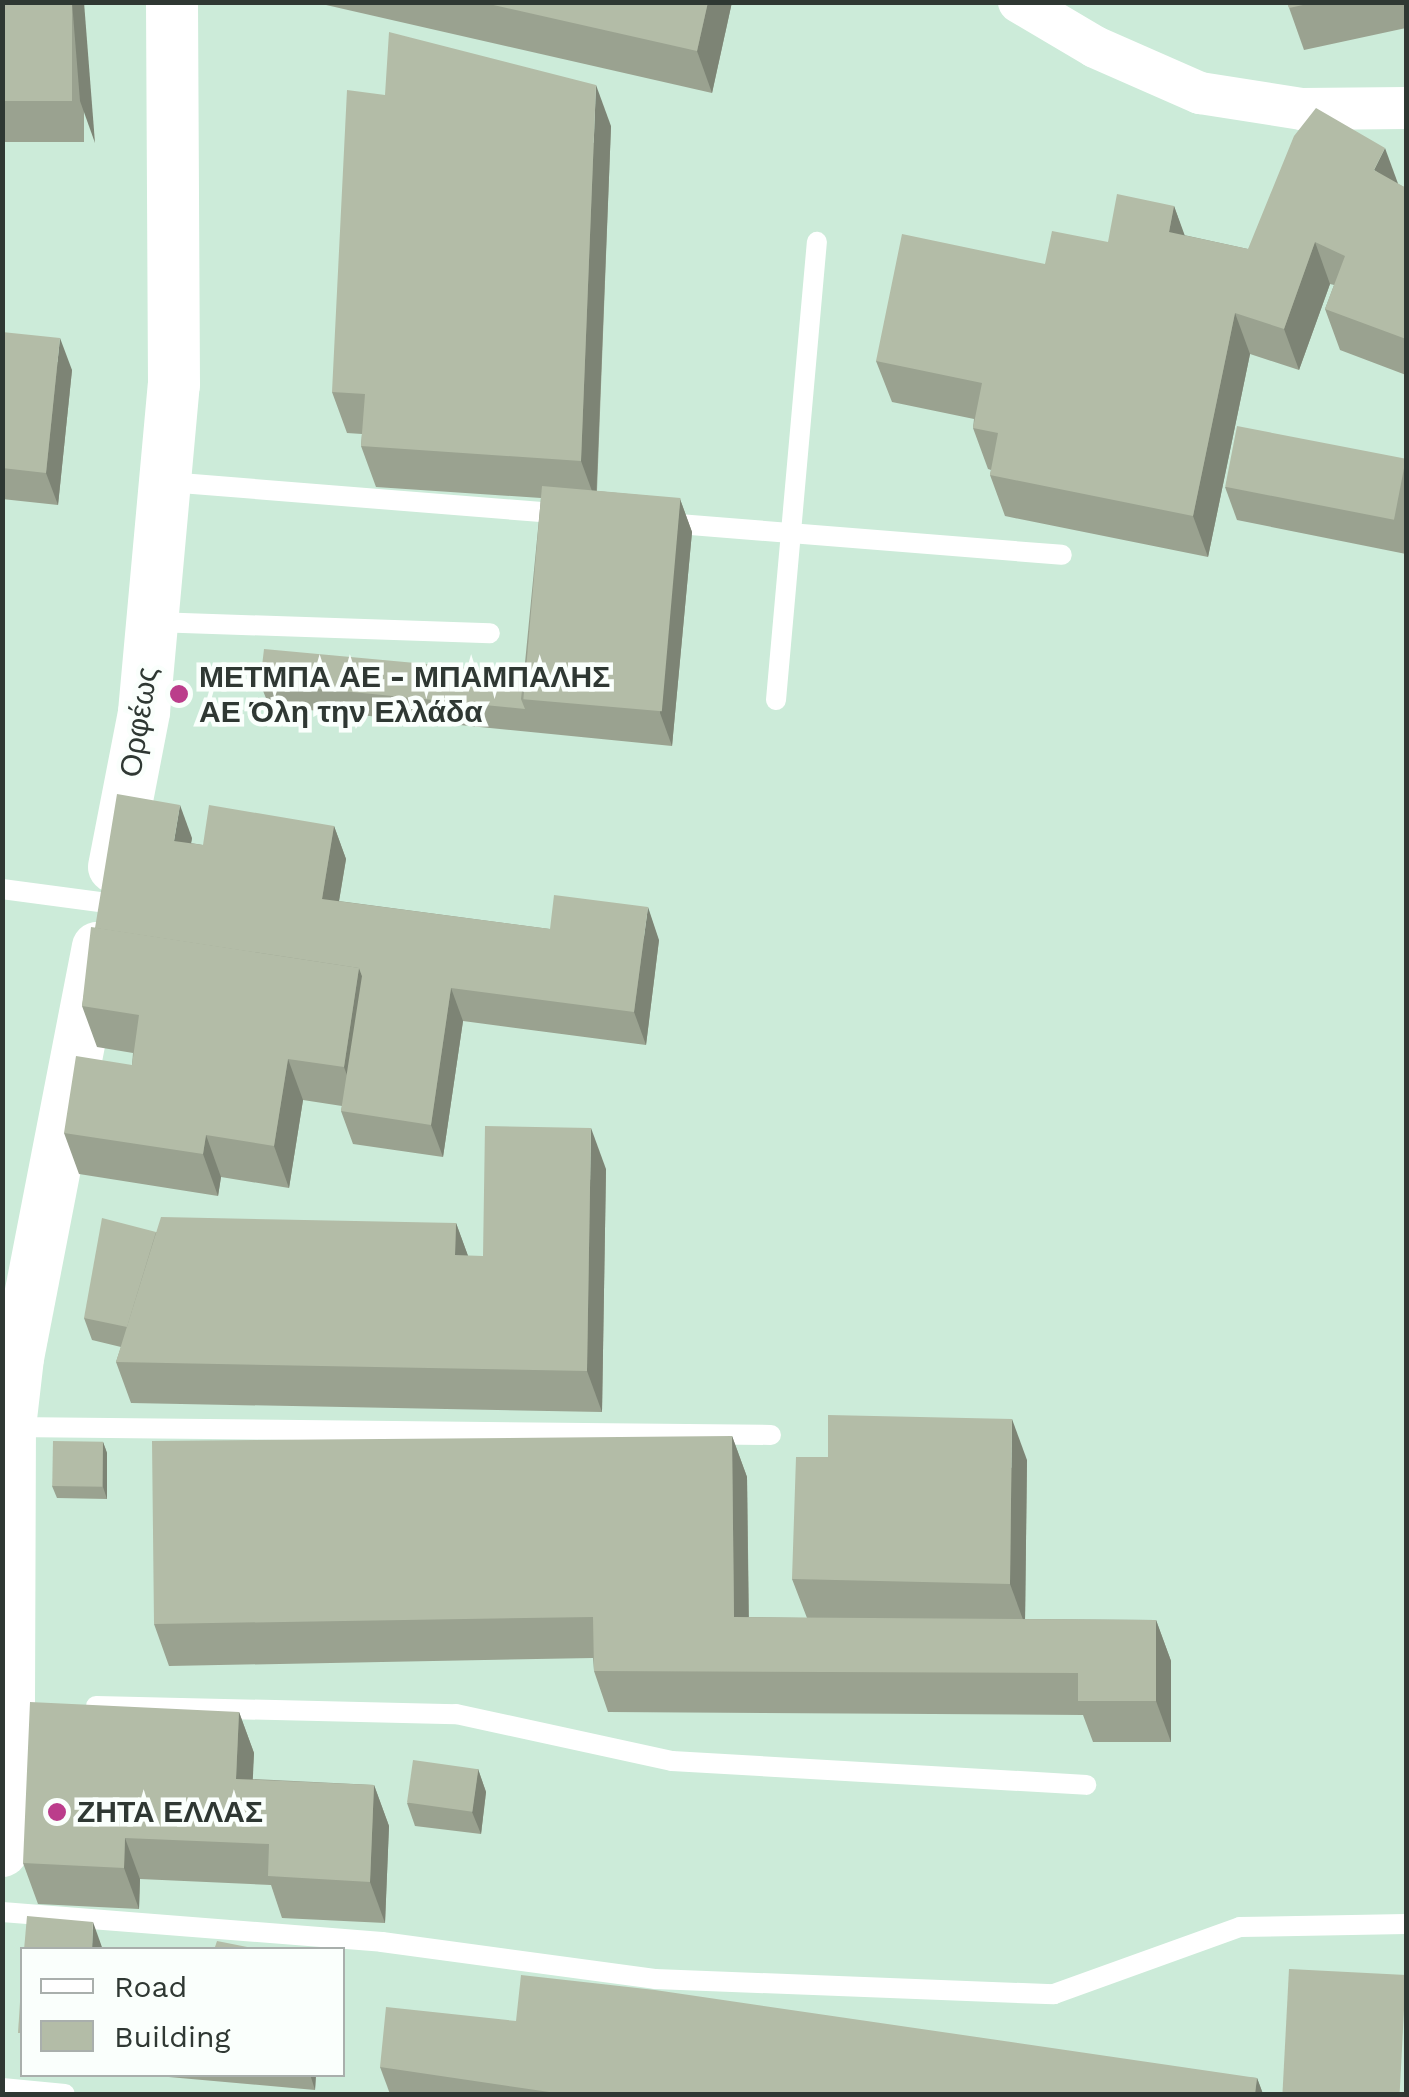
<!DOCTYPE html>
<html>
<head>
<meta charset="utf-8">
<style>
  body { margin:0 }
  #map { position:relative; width:1409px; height:2097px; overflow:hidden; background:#e0f7ea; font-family:"Work Sans",sans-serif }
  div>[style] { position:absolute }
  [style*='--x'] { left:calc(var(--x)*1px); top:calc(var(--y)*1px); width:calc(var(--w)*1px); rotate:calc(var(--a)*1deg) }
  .built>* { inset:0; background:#ccebd9 }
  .service>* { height:20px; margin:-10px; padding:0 10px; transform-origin:10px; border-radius:10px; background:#fff }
  .minor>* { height:42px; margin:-21px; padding:0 21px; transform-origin:21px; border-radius:21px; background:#fff }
  .tertiary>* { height:52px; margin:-26px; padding:0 26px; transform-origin:26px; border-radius:26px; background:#fff }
  .wall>* { inset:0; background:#9aa290; transform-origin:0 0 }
  .shaded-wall>* { inset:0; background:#7d8475 }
  .building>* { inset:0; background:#b3bca7; transform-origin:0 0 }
  .dots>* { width:28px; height:28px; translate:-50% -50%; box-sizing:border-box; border:5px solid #fafffc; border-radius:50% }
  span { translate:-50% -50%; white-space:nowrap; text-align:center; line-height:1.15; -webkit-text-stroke:9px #fafffc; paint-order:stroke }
  .poi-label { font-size:30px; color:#2f3833; font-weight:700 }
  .left { translate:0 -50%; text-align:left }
  .street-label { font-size:30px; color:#2f3833 }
  .frame { position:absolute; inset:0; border:5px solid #2f3833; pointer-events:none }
  .legend { position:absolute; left:20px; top:1947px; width:325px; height:130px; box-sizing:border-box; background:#fafffc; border:2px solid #a9afac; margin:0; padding:12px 18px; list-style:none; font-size:30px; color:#2f3833 }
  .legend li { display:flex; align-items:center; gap:20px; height:50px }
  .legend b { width:50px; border:2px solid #a9afac }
</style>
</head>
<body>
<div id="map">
  <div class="built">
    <div style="clip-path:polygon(evenodd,3px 3px,1406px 3px,1406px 2094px,3px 2094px,3px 3px,22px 1950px,342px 1950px,342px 2074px,22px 2074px,22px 1950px)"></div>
  </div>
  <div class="service">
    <div style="--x:168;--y:482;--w:400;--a:4.6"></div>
    <div style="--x:666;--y:523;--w:397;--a:4.6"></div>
    <div style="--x:154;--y:622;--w:336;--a:1.9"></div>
    <div style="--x:776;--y:700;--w:460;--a:-84.9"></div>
    <div style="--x:2;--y:889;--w:106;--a:7.6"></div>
    <div style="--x:12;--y:1427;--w:759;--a:0.6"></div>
    <div style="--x:96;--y:1706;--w:360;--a:1.3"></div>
    <div style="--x:456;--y:1714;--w:221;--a:12.3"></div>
    <div style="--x:672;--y:1761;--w:415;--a:3.3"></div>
    <div style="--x:2;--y:1912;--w:381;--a:4.5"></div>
    <div style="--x:382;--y:1942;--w:275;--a:7.7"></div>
    <div style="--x:655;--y:1979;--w:399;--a:2.2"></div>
    <div style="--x:1054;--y:1994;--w:198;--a:-19.8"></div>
    <div style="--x:1240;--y:1927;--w:166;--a:-1"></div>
    <div style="--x:2;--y:2088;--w:63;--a:5.4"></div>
  </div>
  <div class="minor">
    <div style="--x:1019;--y:2;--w:88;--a:30.6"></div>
    <div style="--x:1095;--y:47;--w:115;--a:23.7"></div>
    <div style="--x:1200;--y:93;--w:103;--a:8.9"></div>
    <div style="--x:1302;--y:109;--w:104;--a:-0.6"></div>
  </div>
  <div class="tertiary">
    <div style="--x:114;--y:867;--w:158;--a:-79"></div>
    <div style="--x:144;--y:712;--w:328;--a:-84.8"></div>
    <div style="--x:174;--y:385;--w:383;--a:-90.3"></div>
    <div style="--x:2;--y:1851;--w:147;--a:-87.3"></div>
    <div style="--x:9;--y:1704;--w:277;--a:-89.8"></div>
    <div style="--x:10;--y:1427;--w:69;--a:-83.4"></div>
    <div style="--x:18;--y:1358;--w:418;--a:-79"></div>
  </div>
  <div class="wall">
    <div style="left:2px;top:2px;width:82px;height:140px"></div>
    <div style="clip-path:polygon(313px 2px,732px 2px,712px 93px)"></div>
    <div style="clip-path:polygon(1287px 2px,1406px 2px,1406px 28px,1304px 50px)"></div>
    <div style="clip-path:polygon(611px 126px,597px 491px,680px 499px,692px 532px,672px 746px,269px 706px,260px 683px,524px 673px,541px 498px,376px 487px,361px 446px,362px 434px,347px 433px,332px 392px)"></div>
    <div style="clip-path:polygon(1398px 184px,1406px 188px,1406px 375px,1340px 350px,1325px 309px,1334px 285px,1330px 284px,1299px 370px,1250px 354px,1208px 557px,1005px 516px,990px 475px,991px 470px,988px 469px,973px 428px,974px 419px,892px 402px,876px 361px,1045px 264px,1108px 242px,1174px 206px,1184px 235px,1248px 249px)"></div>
    <div style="clip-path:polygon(2px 332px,72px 370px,58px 505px,2px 499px)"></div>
    <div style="clip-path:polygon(1406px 460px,1406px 554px,1237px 520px,1225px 487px)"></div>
    <div style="clip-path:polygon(334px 826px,346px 859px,339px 901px,550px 929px,659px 940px,646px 1045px,463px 1021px,443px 1157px,353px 1144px,341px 1111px,342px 1106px,303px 1100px,289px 1188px,221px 1177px,218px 1196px,79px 1174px,64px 1133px,132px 1065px,133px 1053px,97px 1047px,82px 1006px,95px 928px,192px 838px,191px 843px,203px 845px)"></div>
    <div style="clip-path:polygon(606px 1169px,602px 1412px,131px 1403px,116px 1362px,121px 1347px,92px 1340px,84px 1318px,156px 1232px,456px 1223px,468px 1256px,483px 1256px)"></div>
    <div style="clip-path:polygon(732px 1436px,747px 1477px,749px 1617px,807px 1618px,792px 1579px,1027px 1460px,1025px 1619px,1156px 1620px,1171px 1661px,1171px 1742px,1093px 1742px,1083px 1715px,608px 1712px,594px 1671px,593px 1658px,169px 1666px,154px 1624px)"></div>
    <div style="clip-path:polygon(103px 1442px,107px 1453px,107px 1499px,57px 1498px,52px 1486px)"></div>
    <div style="clip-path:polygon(239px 1712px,254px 1753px,252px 1779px,374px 1785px,389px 1826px,385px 1923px,282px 1918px,271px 1885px,140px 1879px,139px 1909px,38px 1904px,23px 1863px)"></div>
    <div style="clip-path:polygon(478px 1769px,486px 1792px,481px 1834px,415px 1826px,407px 1803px)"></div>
    <div style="clip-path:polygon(516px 2021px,1257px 2078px,1263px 2094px,390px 2094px,380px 2067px)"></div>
    <div style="clip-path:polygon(135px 2074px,316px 2074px,315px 2090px)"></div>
  </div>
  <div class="shaded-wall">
    <div style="clip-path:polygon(72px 2px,84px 2px,95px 143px,80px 101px)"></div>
    <div style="clip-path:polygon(708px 2px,732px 2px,712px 93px,697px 51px)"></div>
    <div style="clip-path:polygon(596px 85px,611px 126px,596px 502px,581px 461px)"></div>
    <div style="clip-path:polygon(1385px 148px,1400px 189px,1374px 170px)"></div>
    <div style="clip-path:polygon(1174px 206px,1189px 247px,1169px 232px)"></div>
    <div style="clip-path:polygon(1315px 242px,1330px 284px,1299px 370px,1284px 329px)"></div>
    <div style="clip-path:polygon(1235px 313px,1250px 354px,1208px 557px,1193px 516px)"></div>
    <div style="clip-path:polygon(60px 338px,72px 370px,58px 505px,46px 473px)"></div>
    <div style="clip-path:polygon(680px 499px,692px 532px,672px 746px,660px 713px)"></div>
    <div style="clip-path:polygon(180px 805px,192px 838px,186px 873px,174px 841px)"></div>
    <div style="clip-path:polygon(334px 826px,346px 859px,334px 931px,322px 899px)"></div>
    <div style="clip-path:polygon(648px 907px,659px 940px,646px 1045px,634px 1012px)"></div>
    <div style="clip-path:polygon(359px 968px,374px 1009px,359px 1109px,344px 1067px)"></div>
    <div style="clip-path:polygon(451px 988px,463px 1021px,443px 1157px,431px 1125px)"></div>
    <div style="clip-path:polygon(288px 1059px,303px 1100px,289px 1188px,274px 1146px)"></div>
    <div style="clip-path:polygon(591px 1128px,606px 1169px,602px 1412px,587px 1371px)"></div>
    <div style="clip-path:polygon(206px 1135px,221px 1177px,218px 1196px,203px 1154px)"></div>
    <div style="clip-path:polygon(456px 1223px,471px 1264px,455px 1255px)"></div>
    <div style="clip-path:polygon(1012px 1419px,1027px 1460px,1025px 1625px,1010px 1584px)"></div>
    <div style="clip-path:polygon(732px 1436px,747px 1477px,749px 1658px,734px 1617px)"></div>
    <div style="clip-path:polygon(103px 1442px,107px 1453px,107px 1499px,103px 1487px)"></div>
    <div style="clip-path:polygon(1156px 1620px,1171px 1661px,1171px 1742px,1156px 1701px)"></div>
    <div style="clip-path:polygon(239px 1712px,254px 1753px,251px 1820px,236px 1779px)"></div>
    <div style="clip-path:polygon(478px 1769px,486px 1792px,481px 1834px,472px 1812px)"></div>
    <div style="clip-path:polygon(374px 1785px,389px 1826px,385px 1923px,370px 1882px)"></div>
    <div style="clip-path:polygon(125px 1838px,140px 1879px,139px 1909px,124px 1868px)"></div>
    <div style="clip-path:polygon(93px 1922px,103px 1950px,92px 1950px)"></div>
    <div style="clip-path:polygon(310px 2074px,316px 2074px,315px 2090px)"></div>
    <div style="clip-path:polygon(1257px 2078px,1263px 2094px,1255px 2094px)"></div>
  </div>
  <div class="building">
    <div style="left:2px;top:2px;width:70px;height:99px"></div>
    <div style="clip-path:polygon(480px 2px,708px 2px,697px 51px)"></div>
    <div style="clip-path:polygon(1287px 2px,1317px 2px,1289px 8px)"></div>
    <div style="clip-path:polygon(389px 32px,596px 85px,581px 461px,361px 446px,365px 394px,332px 392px,347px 90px,385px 95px)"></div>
    <div style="clip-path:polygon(1316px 108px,1385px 148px,1374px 170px,1406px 188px,1406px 339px,1325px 309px,1345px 256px,1315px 242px,1284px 329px,1235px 313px,1193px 516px,990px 475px,998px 433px,973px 428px,982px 383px,876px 361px,902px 234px,1045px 264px,1052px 231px,1108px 242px,1117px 194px,1174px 206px,1169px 232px,1248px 249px,1294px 136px)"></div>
    <div style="clip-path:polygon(2px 332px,60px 338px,46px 473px,2px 468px)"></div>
    <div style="left:1237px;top:426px;width:172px;height:62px;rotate:11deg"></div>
    <div style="left:542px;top:486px;width:139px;height:214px;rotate:5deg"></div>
    <div style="clip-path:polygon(264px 649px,524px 673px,521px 699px,525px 709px,260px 683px)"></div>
    <div style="clip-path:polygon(117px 794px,180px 805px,174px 841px,203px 845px,209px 805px,334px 826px,322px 899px,550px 929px,554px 895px,648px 907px,634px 1012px,451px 988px,431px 1125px,341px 1111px,362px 976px,359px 968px,95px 928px)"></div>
    <div style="clip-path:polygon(91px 927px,359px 968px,344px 1067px,288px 1059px,274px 1146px,206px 1135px,203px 1154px,64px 1133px,76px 1056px,132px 1065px,139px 1015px,82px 1006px)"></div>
    <div style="clip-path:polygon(485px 1126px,591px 1128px,587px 1371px,116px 1362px,161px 1217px,456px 1223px,455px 1255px,483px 1256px)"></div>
    <div style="clip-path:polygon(102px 1218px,156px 1232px,127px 1327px,84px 1318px)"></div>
    <div style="clip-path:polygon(828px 1415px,1012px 1419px,1010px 1584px,792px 1579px,796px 1457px,828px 1457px)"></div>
    <div style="clip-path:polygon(732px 1436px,734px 1617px,1156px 1620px,1156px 1701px,1078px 1701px,1078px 1673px,594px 1671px,593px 1617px,154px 1624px,152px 1441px)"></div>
    <div style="left:53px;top:1441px;width:50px;height:45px;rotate:1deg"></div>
    <div style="clip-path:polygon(30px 1702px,239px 1712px,236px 1779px,374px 1785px,370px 1882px,268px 1876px,269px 1844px,125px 1838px,124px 1868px,23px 1863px)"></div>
    <div style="left:413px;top:1760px;width:66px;height:43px;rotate:8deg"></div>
    <div style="clip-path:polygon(27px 1916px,93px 1922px,92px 1950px,24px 1950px)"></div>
    <div style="clip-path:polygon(217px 1941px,262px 1950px,214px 1950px)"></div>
    <div style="left:1289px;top:1969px;width:117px;height:125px;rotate:3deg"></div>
    <div style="clip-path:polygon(22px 1972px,22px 2033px,18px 2033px)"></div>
    <div style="clip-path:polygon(521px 1975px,655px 1990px,1257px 2078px,1255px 2094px,563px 2094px,380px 2067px,386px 2007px,516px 2021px)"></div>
  </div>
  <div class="dots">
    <div style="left:179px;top:694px;background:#bb3d8b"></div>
    <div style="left:57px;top:1812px;background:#bb3d8b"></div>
  </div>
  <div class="poi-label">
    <span class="left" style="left:199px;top:694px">ΜΕΤΜΠΑ ΑΕ - ΜΠΑΜΠΑΛΗΣ<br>ΑΕ Όλη την Ελλάδα</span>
    <span class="left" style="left:77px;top:1812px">ΖΗΤΑ ΕΛΛΑΣ</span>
  </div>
  <div class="street-label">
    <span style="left:139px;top:722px;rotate:-81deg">Ορφέως</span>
  </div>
  <div class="frame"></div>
  <ul class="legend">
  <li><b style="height:12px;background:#fff"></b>Road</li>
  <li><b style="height:28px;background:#b3bca7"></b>Building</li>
  </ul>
</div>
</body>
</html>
